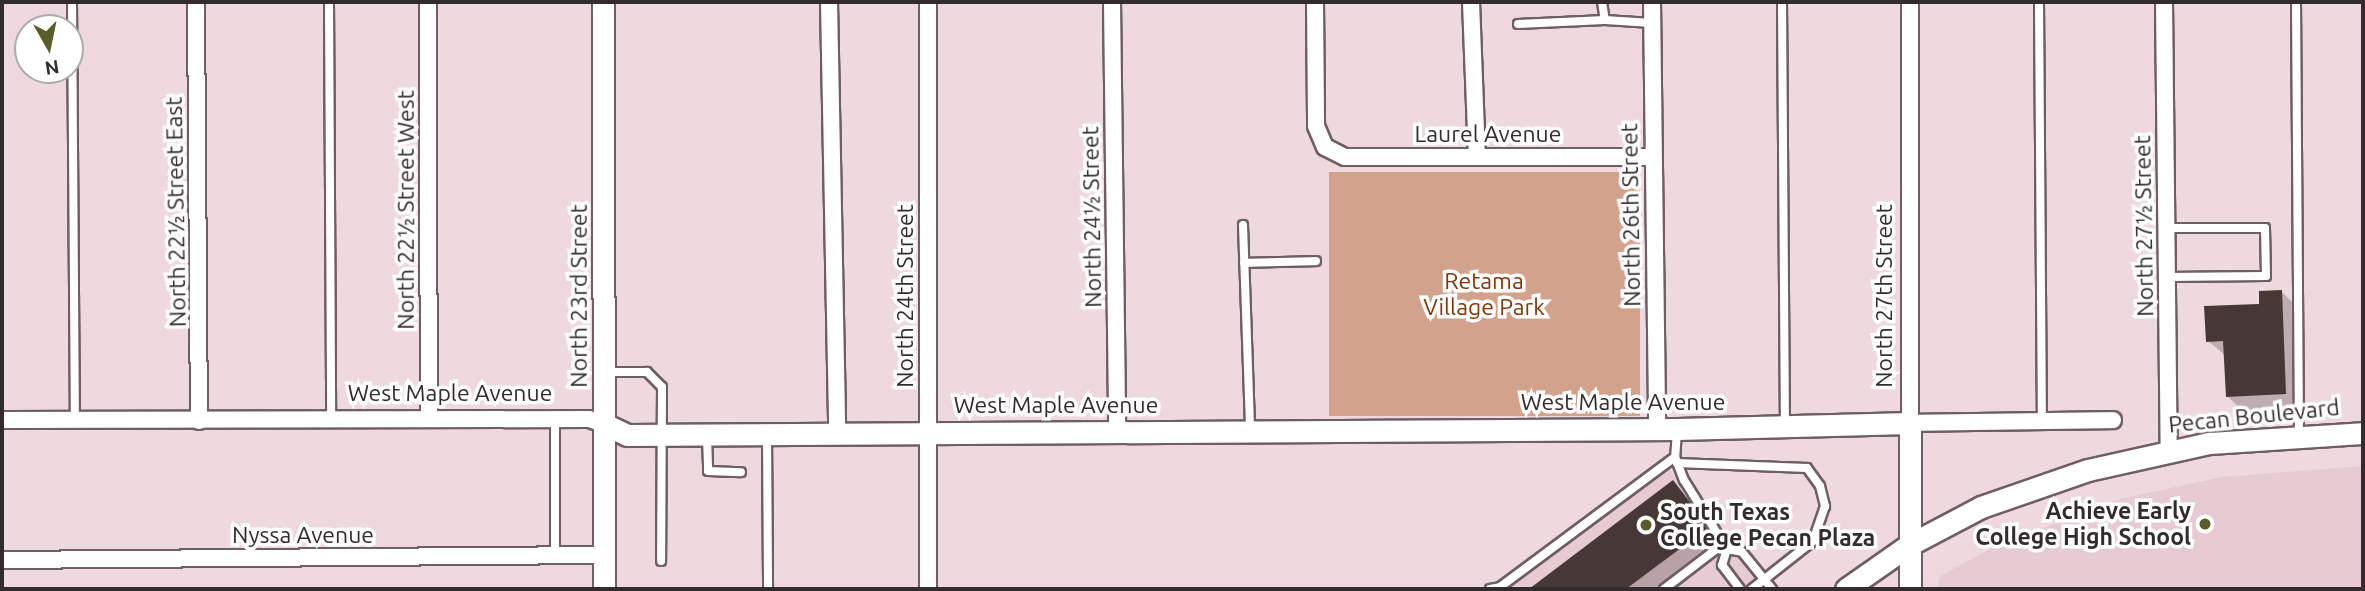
<!DOCTYPE html>
<html>
<head>
<meta charset="utf-8">
<style>
  body { margin:0 }
  #map { position:relative; width:2365px; height:591px; overflow:hidden; background:#edd9de; font-family:Ubuntu,sans-serif }
  div>[style] { position:absolute }
  [style*='--x'] { left:calc(var(--x)*1px); top:calc(var(--y)*1px); width:calc(var(--w)*1px); rotate:calc(var(--a)*1deg) }
  .built>* { inset:0; background:#e6cbd3 }
  .green>* { inset:0; background:#d3a28c; transform-origin:0 0 }
  .shadow>* { inset:0; background:#0003 }
  .building>* { inset:0; background:#473736 }
  .roads { filter:drop-shadow(2px 0 #6f5e63) drop-shadow(-2px 0 #6f5e63) drop-shadow(0 2px #6f5e63) drop-shadow(0 -2px #6f5e63) }
  .lane>* { height:8px; margin:-4px; padding:0 4px; transform-origin:4px; border-radius:4px; background:#fff }
  .street>* { height:16px; margin:-8px; padding:0 8px; transform-origin:8px; border-radius:8px; background:#fff }
  .secondary>* { height:21px; margin:-10.5px; padding:0 10.5px; transform-origin:10.5px; border-radius:10.5px; background:#fff }
  .dots>* { width:19px; height:19px; translate:-50% -50%; box-sizing:border-box; border:4px solid #fff; border-radius:50% }
  span { translate:-50% -50%; white-space:nowrap; text-align:center; line-height:1.15; -webkit-text-stroke:7px #fff; paint-order:stroke }
  .street-label { font-size:23px; color:#332c2e }
  .park-label { font-size:23px; color:#83360a }
  .poi-label { font-size:23px; color:#332c2e; font-weight:700 }
  .right { translate:-100% -50%; text-align:right }
  .left { translate:0 -50%; text-align:left }
  .frame { position:absolute; inset:0; border:4px solid #332c2e; pointer-events:none }
  .north { position:absolute; left:14px; top:14px; width:70px; height:70px; box-sizing:border-box; background:#fff; border:2px solid #adabab; border-radius:50%; rotate:171deg; font-size:19px; font-weight:700; line-height:28px; text-align:center; color:#332c2e }
  .north::after { content:''; display:block; margin:auto; width:24px; height:32px; background:#5a5c2a; clip-path:polygon(50% 0,100% 100%,50% 72%,0 100%) }
</style>
</head>
<body>
<div id="map">
  <div class="built">
    <div style="clip-path:polygon(1664px 463px,1766px 589px,1483px 589px,1492px 588px)"></div>
    <div style="clip-path:polygon(2363px 466px,2363px 589px,1937px 589px,1940px 576px,1994px 547px,2120px 499px,2222px 477px)"></div>
  </div>
  <div class="green">
    <div style="left:1329px;top:172px;width:311px;height:244px"></div>
  </div>
  <div class="shadow">
    <div style="clip-path:polygon(2281px 291px,2296px 306px,2300px 409px,2243px 411px,2227px 396px,2226px 356px,2208px 341px)"></div>
    <div style="clip-path:polygon(1673px 483px,1722px 542px,1660px 589px,1532px 589px)"></div>
  </div>
  <div class="building">
    <div style="clip-path:polygon(2282px 290px,2286px 394px,2226px 397px,2223px 341px,2206px 342px,2204px 306px,2259px 304px,2259px 291px)"></div>
    <div style="clip-path:polygon(1673px 480px,1709px 527px,1626px 589px,1529px 589px)"></div>
  </div>
  <div class="roads">
    <div class="lane">
      <div style="--x:72;--y:2;--w:419;--a:89.6"></div>
      <div style="--x:329;--y:2;--w:417;--a:89.7"></div>
      <div style="--x:1602;--y:2;--w:18;--a:81"></div>
      <div style="--x:1605;--y:20;--w:47;--a:3.7"></div>
      <div style="--x:1782;--y:2;--w:424;--a:89.6"></div>
      <div style="--x:2039;--y:2;--w:419;--a:89.6"></div>
      <div style="--x:2296;--y:2;--w:432;--a:89.6"></div>
      <div style="--x:1518;--y:24;--w:87;--a:-2.6"></div>
      <div style="--x:1243;--y:225;--w:205;--a:88"></div>
      <div style="--x:2167;--y:228;--w:98;--a:0"></div>
      <div style="--x:2265;--y:228;--w:48;--a:88.8"></div>
      <div style="--x:2266;--y:276;--w:99;--a:179.4"></div>
      <div style="--x:1244;--y:263;--w:72;--a:-1.6"></div>
      <div style="--x:605;--y:372;--w:42;--a:0"></div>
      <div style="--x:647;--y:372;--w:21;--a:45"></div>
      <div style="--x:662;--y:387;--w:174;--a:90.3"></div>
      <div style="--x:1677;--y:431;--w:26;--a:94"></div>
      <div style="--x:1675;--y:457;--w:25;--a:69"></div>
      <div style="--x:1684;--y:480;--w:81;--a:58.1"></div>
      <div style="--x:1727;--y:549;--w:15;--a:11"></div>
      <div style="--x:1742;--y:552;--w:48;--a:51"></div>
      <div style="--x:767;--y:435;--w:154;--a:89.6"></div>
      <div style="--x:707;--y:437;--w:34;--a:88"></div>
      <div style="--x:708;--y:471;--w:33;--a:2"></div>
      <div style="--x:1677;--y:463;--w:130;--a:2.2"></div>
      <div style="--x:1807;--y:468;--w:22;--a:54"></div>
      <div style="--x:1820;--y:486;--w:21;--a:76"></div>
      <div style="--x:1825;--y:506;--w:37;--a:109"></div>
      <div style="--x:1813;--y:541;--w:78;--a:141.8"></div>
      <div style="--x:1727;--y:549;--w:17;--a:107"></div>
      <div style="--x:1722;--y:565;--w:30;--a:53"></div>
      <div style="--x:555;--y:556;--w:137;--a:-90"></div>
      <div style="--x:1490;--y:589;--w:10;--a:-11"></div>
      <div style="--x:1500;--y:587;--w:218;--a:-36.6"></div>
      <div style="--x:1664;--y:589;--w:74;--a:-37.3"></div>
    </div>
    <div class="street">
      <div style="--x:196;--y:2;--w:419;--a:89.6"></div>
      <div style="--x:428;--y:2;--w:416;--a:89.9"></div>
      <div style="--x:829;--y:2;--w:430;--a:88.9"></div>
      <div style="--x:928;--y:2;--w:587;--a:90"></div>
      <div style="--x:1112;--y:2;--w:430;--a:89.3"></div>
      <div style="--x:1315;--y:2;--w:124;--a:89.5"></div>
      <div style="--x:1316;--y:126;--w:23;--a:67"></div>
      <div style="--x:1325;--y:147;--w:22;--a:27"></div>
      <div style="--x:1345;--y:157;--w:308;--a:0"></div>
      <div style="--x:1471;--y:2;--w:155;--a:87.8"></div>
      <div style="--x:1652;--y:2;--w:426;--a:89.3"></div>
      <div style="--x:1910;--y:2;--w:421;--a:90"></div>
      <div style="--x:1910;--y:423;--w:203;--a:-0.8"></div>
      <div style="--x:2164;--y:2;--w:448;--a:89.4"></div>
      <div style="--x:2;--y:420;--w:587;--a:-0.1"></div>
      <div style="--x:589;--y:419;--w:18;--a:19"></div>
      <div style="--x:2;--y:560;--w:602;--a:-0.48"></div>
    </div>
    <div class="secondary">
      <div style="--x:603;--y:2;--w:587;--a:89.9"></div>
      <div style="--x:606;--y:425;--w:23;--a:25"></div>
      <div style="--x:627;--y:435;--w:1050;--a:-0.33"></div>
      <div style="--x:1677;--y:429;--w:233;--a:-1.5"></div>
      <div style="--x:1910;--y:423;--w:166;--a:90"></div>
      <div style="--x:1846;--y:589;--w:77;--a:-34.9"></div>
      <div style="--x:1909;--y:545;--w:81;--a:-27.8"></div>
      <div style="--x:1981;--y:507;--w:113;--a:-19.1"></div>
      <div style="--x:2088;--y:470;--w:124;--a:-12.6"></div>
      <div style="--x:2209;--y:443;--w:154;--a:-3.7"></div>
    </div>
  </div>
  <div class="dots">
    <div style="left:2205px;top:524px;background:#5a5c2a"></div>
    <div style="left:1646px;top:525px;background:#5a5c2a"></div>
  </div>
  <div class="street-label">
    <span style="left:1488px;top:134px">Laurel Avenue</span>
    <span style="left:406px;top:210px;rotate:-90deg">North 22½ Street West</span>
    <span style="left:176px;top:212px;rotate:-91deg">North 22½ Street East</span>
    <span style="left:1631px;top:215px;rotate:-91deg">North 26th Street</span>
    <span style="left:1092px;top:217px;rotate:-91deg">North 24½ Street</span>
    <span style="left:2144px;top:226px;rotate:-91deg">North 27½ Street</span>
    <span style="left:579px;top:296px;rotate:-90deg">North 23rd Street</span>
    <span style="left:905px;top:296px;rotate:-90deg">North 24th Street</span>
    <span style="left:1884px;top:296px;rotate:-90deg">North 27th Street</span>
    <span style="left:450px;top:393px">West Maple Avenue</span>
    <span style="left:1623px;top:402px">West Maple Avenue</span>
    <span style="left:1056px;top:405px">West Maple Avenue</span>
    <span style="left:2254px;top:416px;rotate:-6deg">Pecan Boulevard</span>
    <span style="left:303px;top:535px">Nyssa Avenue</span>
  </div>
  <div class="park-label">
    <span style="left:1484px;top:294px">Retama<br>Village Park</span>
  </div>
  <div class="poi-label">
    <span class="right" style="left:2191px;top:524px">Achieve Early<br>College High School</span>
    <span class="left" style="left:1660px;top:525px">South Texas<br>College Pecan Plaza</span>
  </div>
  <div class="frame"></div>
  <div class="north">N</div>
</div>
</body>
</html>
